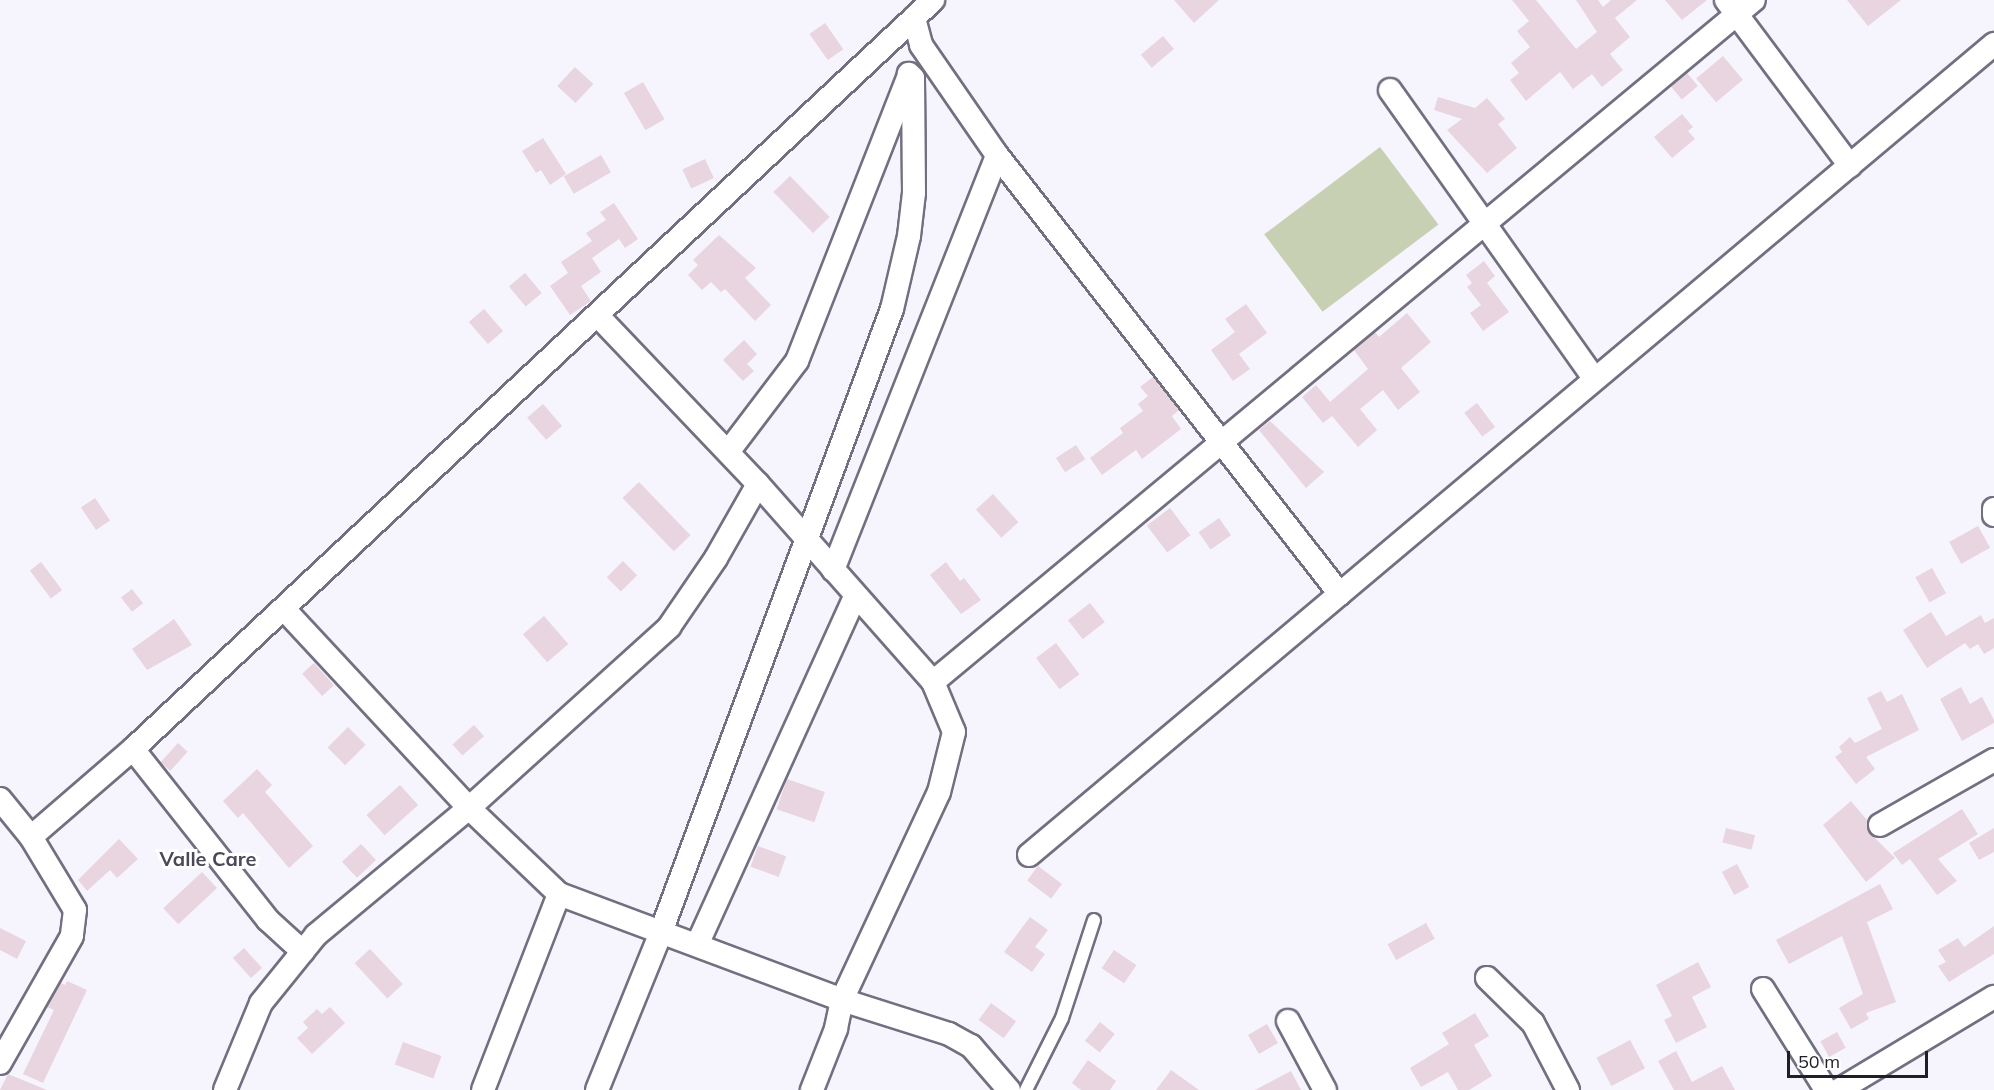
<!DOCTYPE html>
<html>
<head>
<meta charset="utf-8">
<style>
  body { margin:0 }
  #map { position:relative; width:1994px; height:1090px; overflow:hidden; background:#f6f5fd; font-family:Mulish,sans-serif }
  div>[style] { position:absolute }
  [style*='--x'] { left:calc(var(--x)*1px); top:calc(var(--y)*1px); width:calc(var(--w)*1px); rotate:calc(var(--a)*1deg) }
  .green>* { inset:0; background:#c7d0b2; transform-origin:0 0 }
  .building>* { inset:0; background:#e8d5e0; transform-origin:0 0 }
  .roads { filter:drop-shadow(2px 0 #727080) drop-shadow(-2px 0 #727080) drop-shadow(0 2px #727080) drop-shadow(0 -2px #727080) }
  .lane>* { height:12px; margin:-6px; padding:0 6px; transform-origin:6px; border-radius:6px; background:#fff }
  .street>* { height:22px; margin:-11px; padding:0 11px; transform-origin:11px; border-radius:11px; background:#fff }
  span { translate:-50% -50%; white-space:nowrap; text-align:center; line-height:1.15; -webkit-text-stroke:6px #fff; paint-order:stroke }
  .neighbourhood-label { font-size:20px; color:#4b4958; font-weight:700 }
  .scale { position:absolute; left:1787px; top:1051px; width:141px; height:27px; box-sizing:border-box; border:3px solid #201f26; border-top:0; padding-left:8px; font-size:18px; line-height:21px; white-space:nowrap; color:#201f26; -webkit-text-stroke:4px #fff; paint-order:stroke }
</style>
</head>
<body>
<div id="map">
  <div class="green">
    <div style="left:1380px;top:147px;width:97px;height:145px;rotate:53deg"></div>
  </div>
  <div class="building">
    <div style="clip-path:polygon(1174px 0,1219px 0,1194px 23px)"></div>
    <div style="clip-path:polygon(1512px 0,1536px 0,1576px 49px,1597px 32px,1576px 0,1598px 0,1603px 7px,1611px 0,1637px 0,1615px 18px,1630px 37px,1610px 54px,1623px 70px,1602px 87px,1592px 74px,1573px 89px,1560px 72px,1526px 101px,1510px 80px,1519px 73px,1511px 63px,1530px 47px,1517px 31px,1529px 21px)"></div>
    <div style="clip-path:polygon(1665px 0,1707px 0,1682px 20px)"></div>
    <div style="clip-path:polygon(1847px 0,1901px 0,1868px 26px)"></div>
    <div style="left:825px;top:23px;width:32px;height:19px;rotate:55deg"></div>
    <div style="left:1163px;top:36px;width:17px;height:29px;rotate:50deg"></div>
    <div style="left:1723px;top:56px;width:31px;height:35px;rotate:50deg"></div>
    <div style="left:575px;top:67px;width:25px;height:26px;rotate:43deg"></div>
    <div style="left:1687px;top:73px;width:17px;height:21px;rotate:50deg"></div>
    <div style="left:643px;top:82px;width:43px;height:22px;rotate:60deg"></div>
    <div style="clip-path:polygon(1438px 97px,1475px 108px,1487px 98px,1505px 119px,1498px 124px,1517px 148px,1487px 173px,1447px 130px,1462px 119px,1434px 110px)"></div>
    <div style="clip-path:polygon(1682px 114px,1693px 127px,1688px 131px,1695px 139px,1672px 158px,1654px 137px)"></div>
    <div style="clip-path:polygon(543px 138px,566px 174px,550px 185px,541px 170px,536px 173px,522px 151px)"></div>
    <div style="left:601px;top:155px;width:20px;height:43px;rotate:60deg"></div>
    <div style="left:705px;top:159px;width:21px;height:25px;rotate:65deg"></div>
    <div style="left:790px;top:176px;width:57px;height:23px;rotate:46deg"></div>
    <div style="clip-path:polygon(614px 203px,638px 239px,625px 248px,619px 239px,592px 258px,601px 272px,581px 286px,591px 301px,570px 315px,550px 286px,568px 273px,561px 262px,592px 241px,586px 233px,606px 220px,600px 212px)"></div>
    <div style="clip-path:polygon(719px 235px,756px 268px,745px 278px,771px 305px,755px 321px,725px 289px,721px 292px,711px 282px,702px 290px,688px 275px,698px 265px,693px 260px)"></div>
    <div style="clip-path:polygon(1484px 261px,1495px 276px,1487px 283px,1509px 312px,1483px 331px,1470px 313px,1481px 305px,1467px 287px,1472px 283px,1466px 275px)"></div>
    <div style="left:525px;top:273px;width:26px;height:21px;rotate:50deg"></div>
    <div style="clip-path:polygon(1246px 304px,1267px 333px,1239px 354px,1250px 369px,1233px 381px,1211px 350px,1235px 332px,1225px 319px)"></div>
    <div style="left:484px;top:309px;width:29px;height:20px;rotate:49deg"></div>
    <div style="clip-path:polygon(1407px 313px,1431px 342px,1401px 368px,1420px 392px,1398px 410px,1383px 390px,1360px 409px,1377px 430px,1358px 447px,1332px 416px,1323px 423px,1302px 397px,1316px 385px,1330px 402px,1368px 369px,1354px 350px,1375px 332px,1379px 337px)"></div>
    <div style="clip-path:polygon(744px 340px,757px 354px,747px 364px,754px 371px,743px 381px,723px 360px)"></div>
    <div style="clip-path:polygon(1153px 377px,1179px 410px,1172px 416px,1181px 429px,1142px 459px,1136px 450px,1102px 475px,1090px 458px,1123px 433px,1120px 428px,1143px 411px,1138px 404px,1148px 396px,1140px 387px)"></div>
    <div style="left:1477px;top:403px;width:30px;height:16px;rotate:53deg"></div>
    <div style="left:543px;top:404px;width:29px;height:21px;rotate:49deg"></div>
    <div style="clip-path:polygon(1270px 421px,1324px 472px,1306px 488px,1259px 430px)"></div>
    <div style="left:1076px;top:445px;width:17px;height:24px;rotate:57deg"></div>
    <div style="left:639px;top:482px;width:74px;height:23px;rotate:46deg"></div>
    <div style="left:993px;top:494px;width:38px;height:23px;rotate:48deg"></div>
    <div style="left:95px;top:498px;width:27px;height:17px;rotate:56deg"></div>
    <div style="left:1170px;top:508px;width:34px;height:29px;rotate:53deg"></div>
    <div style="left:1219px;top:518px;width:21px;height:25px;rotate:55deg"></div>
    <div style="left:1978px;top:526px;width:25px;height:33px;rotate:61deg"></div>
    <div style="left:623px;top:561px;width:20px;height:23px;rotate:45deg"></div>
    <div style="left:41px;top:562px;width:35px;height:14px;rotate:53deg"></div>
    <div style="clip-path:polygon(946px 562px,960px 581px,964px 578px,981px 600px,961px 614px,930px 575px)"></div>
    <div style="left:1932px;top:568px;width:29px;height:19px;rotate:61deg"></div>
    <div style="left:132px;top:589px;width:18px;height:14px;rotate:52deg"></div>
    <div style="left:1090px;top:603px;width:24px;height:28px;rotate:52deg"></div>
    <div style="clip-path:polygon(1931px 612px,1946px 636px,1981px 615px,1985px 623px,1994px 618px,1994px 648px,1984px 654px,1978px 644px,1970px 649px,1965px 643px,1927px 668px,1903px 630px)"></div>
    <div style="left:544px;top:616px;width:37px;height:28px;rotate:49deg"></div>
    <div style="clip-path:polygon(174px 619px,192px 645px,147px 670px,132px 649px)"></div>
    <div style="left:1056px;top:643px;width:39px;height:25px;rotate:53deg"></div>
    <div style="left:314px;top:663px;width:30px;height:16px;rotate:48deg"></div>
    <div style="clip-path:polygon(1961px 687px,1970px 704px,1982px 697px,1994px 720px,1994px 723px,1962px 741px,1940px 699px)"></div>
    <div style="clip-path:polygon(1881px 691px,1887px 702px,1902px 694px,1919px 730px,1866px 757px,1875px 769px,1856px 784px,1835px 757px,1842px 752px,1839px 747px,1850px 737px,1855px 743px,1882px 729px,1867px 698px)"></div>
    <div style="left:474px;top:725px;width:15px;height:29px;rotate:48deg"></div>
    <div style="left:348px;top:727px;width:25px;height:29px;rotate:45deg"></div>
    <div style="left:178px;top:743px;width:13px;height:26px;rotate:42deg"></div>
    <div style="clip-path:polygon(257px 769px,272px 785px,265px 792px,313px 846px,289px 868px,243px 813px,238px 818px,223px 801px)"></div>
    <div style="left:787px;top:779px;width:40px;height:32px;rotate:19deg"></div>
    <div style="left:400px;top:785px;width:27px;height:45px;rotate:48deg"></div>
    <div style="clip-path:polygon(1851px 801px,1867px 820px,1869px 832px,1895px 858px,1866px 882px,1823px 825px)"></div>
    <div style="clip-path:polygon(1962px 809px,1978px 834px,1938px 859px,1957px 881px,1937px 895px,1910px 859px,1902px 865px,1893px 853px)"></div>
    <div style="left:1726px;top:828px;width:30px;height:15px;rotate:14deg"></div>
    <div style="clip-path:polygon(1994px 828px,1994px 852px,1979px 860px,1969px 843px)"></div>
    <div style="clip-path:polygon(119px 839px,138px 859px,117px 878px,110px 870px,87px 891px,78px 880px)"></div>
    <div style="left:361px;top:844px;width:22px;height:26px;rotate:47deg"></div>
    <div style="left:758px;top:846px;width:30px;height:22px;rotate:20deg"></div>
    <div style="left:1737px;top:864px;width:26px;height:17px;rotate:62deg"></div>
    <div style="left:1038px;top:866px;width:30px;height:18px;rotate:37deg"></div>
    <div style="left:202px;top:872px;width:22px;height:53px;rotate:47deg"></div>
    <div style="clip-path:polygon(1880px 884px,1893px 909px,1867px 922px,1896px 1002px,1866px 1013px,1869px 1019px,1851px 1029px,1839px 1008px,1863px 994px,1842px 936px,1789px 964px,1776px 940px)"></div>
    <div style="clip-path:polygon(1030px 917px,1048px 930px,1035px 947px,1045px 954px,1032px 972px,1004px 952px)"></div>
    <div style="left:1426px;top:923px;width:18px;height:44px;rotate:61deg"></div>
    <div style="clip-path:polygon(1994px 926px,1994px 954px,1949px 982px,1938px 966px,1946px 962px,1938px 950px,1958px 938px,1964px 947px)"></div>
    <div style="clip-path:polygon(0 928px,26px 941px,17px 959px,0 950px)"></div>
    <div style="left:244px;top:948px;width:27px;height:15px;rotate:48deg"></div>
    <div style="left:370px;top:949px;width:48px;height:21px;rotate:47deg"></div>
    <div style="left:1114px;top:950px;width:27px;height:22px;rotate:34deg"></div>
    <div style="clip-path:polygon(1698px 962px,1711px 987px,1692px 997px,1707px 1027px,1676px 1043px,1664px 1020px,1672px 1016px,1656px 985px)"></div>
    <div style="clip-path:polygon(67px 981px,87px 990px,43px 1083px,23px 1074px,54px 1010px,47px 1007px,61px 983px,65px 985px)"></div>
    <div style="left:991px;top:1003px;width:31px;height:21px;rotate:36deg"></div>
    <div style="clip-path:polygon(330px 1007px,345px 1023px,312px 1054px,297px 1038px,308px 1028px,303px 1022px,317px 1009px,322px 1014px)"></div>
    <div style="clip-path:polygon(1475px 1013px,1489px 1036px,1474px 1045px,1492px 1076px,1469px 1090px,1458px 1090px,1448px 1072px,1421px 1087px,1410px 1068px,1449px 1044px,1442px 1033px)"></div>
    <div style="left:1100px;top:1022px;width:19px;height:24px;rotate:39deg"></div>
    <div style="left:1267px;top:1024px;width:22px;height:22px;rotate:60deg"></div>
    <div style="left:1837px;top:1032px;width:18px;height:19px;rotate:61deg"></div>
    <div style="left:1630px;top:1040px;width:32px;height:38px;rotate:62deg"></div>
    <div style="left:403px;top:1042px;width:41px;height:24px;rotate:20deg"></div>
    <div style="clip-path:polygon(1676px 1051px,1692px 1082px,1722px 1066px,1735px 1090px,1674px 1090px,1658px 1061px)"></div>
    <div style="clip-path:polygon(1088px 1060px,1116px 1081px,1110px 1090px,1081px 1090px,1072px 1083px)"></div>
    <div style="clip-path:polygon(1171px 1070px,1199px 1090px,1156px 1090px)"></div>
    <div style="clip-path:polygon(1291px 1071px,1301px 1090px,1255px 1090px)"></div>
    <div style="clip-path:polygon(8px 1074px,47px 1090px,0 1090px)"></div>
  </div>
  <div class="roads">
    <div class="lane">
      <div style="--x:1026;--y:1090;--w:80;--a:-63.4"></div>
      <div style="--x:1062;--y:1018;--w:103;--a:-71.9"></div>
    </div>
    <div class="street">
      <div style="--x:1726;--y:0;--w:207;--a:53.2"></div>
      <div style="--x:914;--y:18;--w:28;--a:75"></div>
      <div style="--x:921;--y:45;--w:134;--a:55.4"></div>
      <div style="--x:997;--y:155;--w:557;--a:52"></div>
      <div style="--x:1390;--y:90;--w:354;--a:54.7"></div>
      <div style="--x:598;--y:316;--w:232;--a:46.4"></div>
      <div style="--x:758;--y:484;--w:264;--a:48.5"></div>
      <div style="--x:933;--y:682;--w:54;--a:67.2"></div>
      <div style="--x:954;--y:732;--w:62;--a:104"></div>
      <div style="--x:939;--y:792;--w:230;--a:115"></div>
      <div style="--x:842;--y:1000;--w:30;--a:102"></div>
      <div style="--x:836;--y:1029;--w:66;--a:111.5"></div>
      <div style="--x:728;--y:452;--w:114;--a:-52.8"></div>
      <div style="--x:797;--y:361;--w:307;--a:-68.6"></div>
      <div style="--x:1994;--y:509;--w:6;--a:90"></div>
      <div style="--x:833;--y:570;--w:446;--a:-68.4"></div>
      <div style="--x:284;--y:609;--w:272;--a:47.1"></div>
      <div style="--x:469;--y:808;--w:124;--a:43.7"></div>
      <div style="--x:559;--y:894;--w:302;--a:20.5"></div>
      <div style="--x:842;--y:1000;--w:112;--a:17.6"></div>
      <div style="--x:949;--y:1034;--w:25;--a:29"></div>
      <div style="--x:971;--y:1046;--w:58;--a:49.2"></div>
      <div style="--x:933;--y:682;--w:1067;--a:-39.72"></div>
      <div style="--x:133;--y:749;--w:218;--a:51.7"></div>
      <div style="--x:268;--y:920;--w:47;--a:42.4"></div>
      <div style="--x:0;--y:799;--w:49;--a:50.8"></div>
      <div style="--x:31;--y:837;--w:85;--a:58.9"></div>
      <div style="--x:75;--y:910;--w:26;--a:97"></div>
      <div style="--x:72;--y:936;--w:146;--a:119.6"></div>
      <div style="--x:1880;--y:825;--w:131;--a:-29.7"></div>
      <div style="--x:31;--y:837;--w:135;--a:-40.8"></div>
      <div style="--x:133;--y:749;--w:1096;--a:-43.11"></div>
      <div style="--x:1029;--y:855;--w:1261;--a:-40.04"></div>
      <div style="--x:697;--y:945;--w:383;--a:-65.6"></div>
      <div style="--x:1487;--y:978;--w:64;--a:44.4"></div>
      <div style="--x:1533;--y:1023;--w:76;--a:62.4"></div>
      <div style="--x:1763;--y:989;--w:119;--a:58"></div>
      <div style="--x:1288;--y:1021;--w:78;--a:61.8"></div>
      <div style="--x:225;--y:1090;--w:94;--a:-67.5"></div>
      <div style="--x:261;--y:1003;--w:87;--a:-51"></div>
      <div style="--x:316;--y:935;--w:199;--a:-39.7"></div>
      <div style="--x:469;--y:808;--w:270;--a:-42.1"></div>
      <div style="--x:669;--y:627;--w:83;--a:-55.7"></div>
      <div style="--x:716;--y:558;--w:85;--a:-60.4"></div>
      <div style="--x:483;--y:1090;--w:210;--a:-68.8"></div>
      <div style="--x:597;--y:1090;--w:170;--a:-67.9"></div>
      <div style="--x:661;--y:932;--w:664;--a:-69.66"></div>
      <div style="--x:892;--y:309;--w:75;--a:-76.9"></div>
      <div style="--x:909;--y:236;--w:43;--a:-83.4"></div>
      <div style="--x:914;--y:193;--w:115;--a:-90.5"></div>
      <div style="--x:913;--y:78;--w:6;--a:-135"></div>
      <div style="--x:1839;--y:1090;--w:181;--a:-31"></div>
    </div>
  </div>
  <div class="neighbourhood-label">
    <span style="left:208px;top:858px">Valle Care</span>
  </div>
  <div class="scale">50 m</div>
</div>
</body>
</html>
